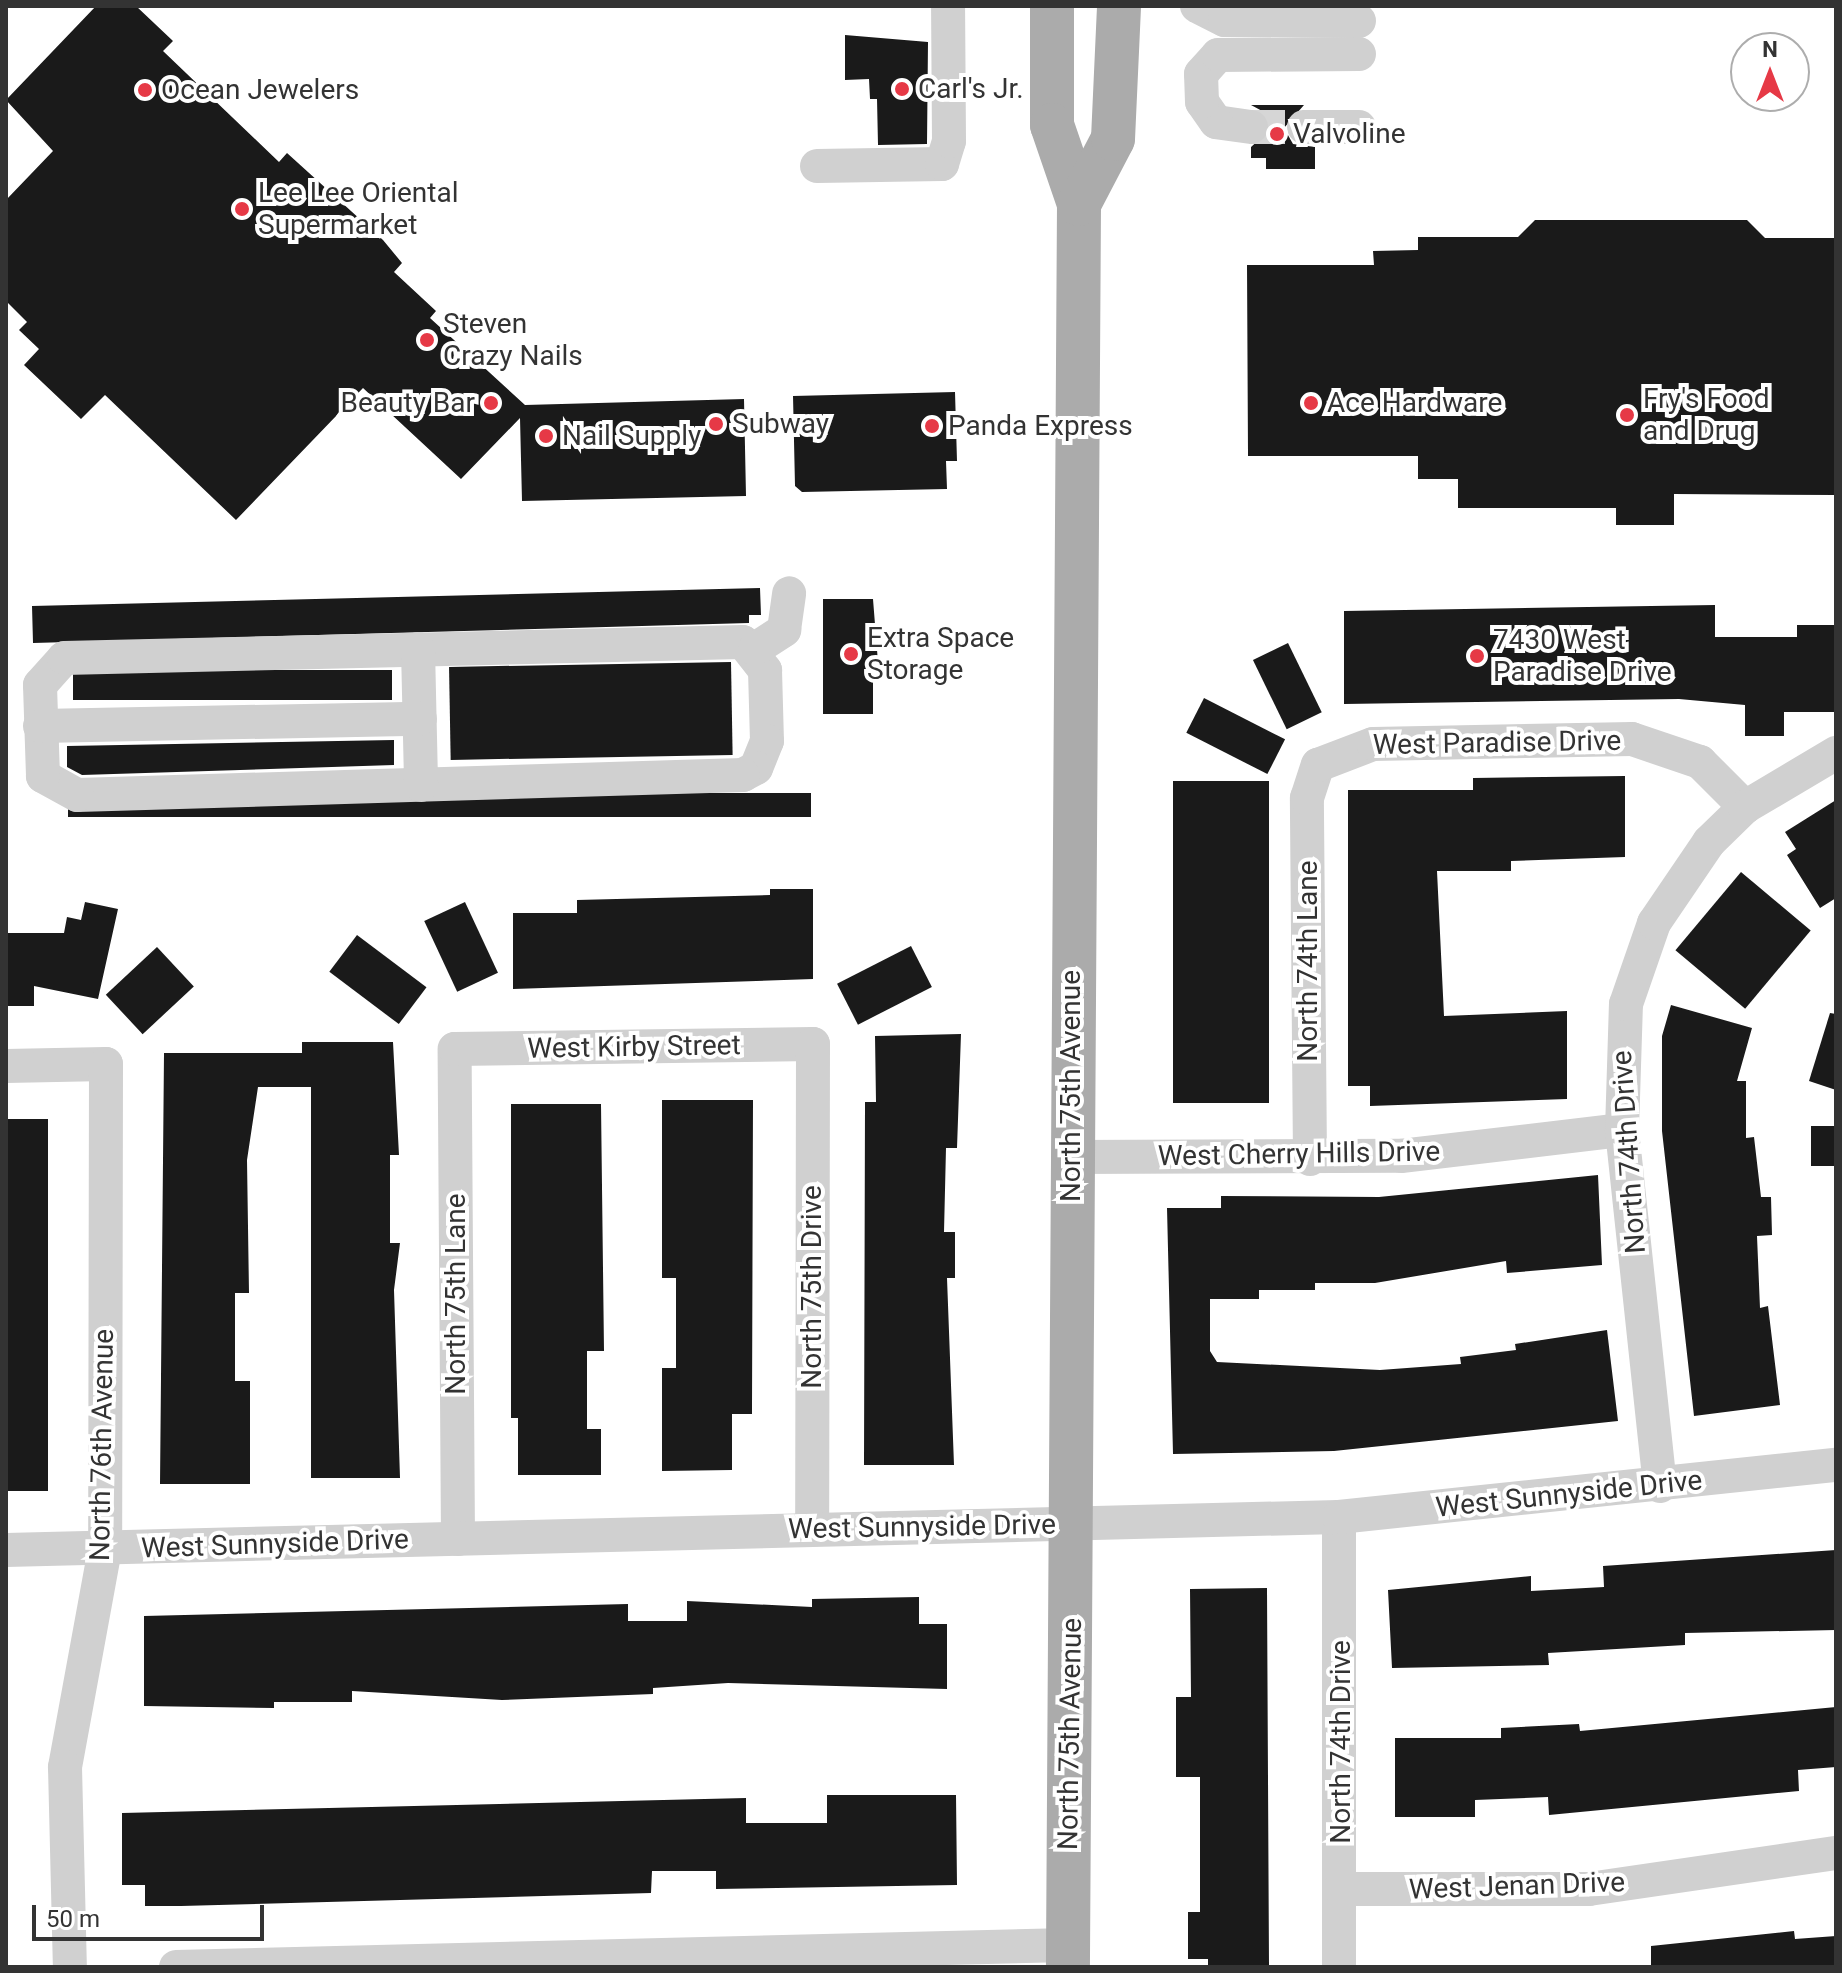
<!DOCTYPE html>
<html>
<head>
<meta charset="utf-8">
<style>
  body { margin:0 }
  #map { position:relative; width:1842px; height:1973px; overflow:hidden; background:#fff; font-family:Roboto,sans-serif }
  div>[style] { position:absolute }
  [style*='--x'] { left:calc(var(--x)*1px); top:calc(var(--y)*1px); width:calc(var(--w)*1px); rotate:calc(var(--a)*1deg) }
  .building>* { inset:0; background:#1a1a1a; transform-origin:0 0 }
  .minor-tunnel>* { height:34px; margin-top:-17px; transform-origin:0; background:repeating-linear-gradient(90deg,#d6d6d6 0 34px,transparent 0 51px) }
  .minor>* { height:34px; margin:-17px; padding:0 17px; transform-origin:17px; border-radius:17px; background:#d0d0d0 }
  .major>* { height:44px; margin:-22px; padding:0 22px; transform-origin:22px; border-radius:22px; background:#ababab }
  .dots>* { width:22px; height:22px; translate:-50% -50%; box-sizing:border-box; border:4px solid #fff; border-radius:50% }
  span { translate:-50% -50%; white-space:nowrap; text-align:center; line-height:1.15; -webkit-text-stroke:8px #fff; paint-order:stroke }
  .poi-label { font-size:28px; color:#333 }
  .left { translate:0 -50%; text-align:left }
  .right { translate:-100% -50%; text-align:right }
  .street-label { font-size:28px; color:#333 }
  .frame { position:absolute; inset:0; border:8px solid #333; pointer-events:none }
  .north { position:absolute; left:1730px; top:32px; width:80px; height:80px; box-sizing:border-box; background:#fff; border:2px solid #adadad; border-radius:50%; rotate:0deg; font-size:22px; font-weight:700; line-height:32px; text-align:center; color:#333 }
  .north::after { content:''; display:block; margin:auto; width:28px; height:36px; background:#e63946; clip-path:polygon(50% 0,100% 100%,50% 72%,0 100%) }
  .scale { position:absolute; left:32px; top:1905px; width:232px; height:36px; box-sizing:border-box; border:4px solid #333; border-top:0; padding-left:10px; font-size:24px; line-height:28px; white-space:nowrap; color:#333; -webkit-text-stroke:6px #fff; paint-order:stroke }
</style>
</head>
<body>
<div id="map">
  <div class="building">
    <div style="clip-path:polygon(96px 6px,136px 6px,173px 41px,163px 51px,279px 162px,287px 153px,383px 240px,402px 263px,394px 272px,436px 311px,430px 318px,525px 405px,744px 399px,746px 496px,522px 501px,520px 418px,461px 479px,363px 388px,236px 520px,105px 395px,81px 419px,24px 365px,39px 349px,19px 330px,27px 322px,6px 301px,6px 200px,53px 151px,6px 100px)"></div>
    <div style="clip-path:polygon(845px 35px,928px 42px,927px 144px,878px 145px,877px 99px,870px 99px,869px 79px,845px 80px)"></div>
    <div style="clip-path:polygon(1251px 105px,1304px 105px,1284px 128px,1293px 144px,1315px 147px,1315px 169px,1266px 169px,1266px 158px,1251px 158px,1251px 147px,1271px 129px,1264px 112px)"></div>
    <div style="clip-path:polygon(1535px 220px,1747px 220px,1765px 238px,1836px 238px,1836px 495px,1674px 494px,1674px 525px,1616px 525px,1616px 508px,1458px 508px,1458px 479px,1418px 479px,1418px 456px,1248px 456px,1247px 265px,1374px 265px,1373px 251px,1418px 250px,1418px 237px,1518px 237px)"></div>
    <div style="clip-path:polygon(955px 392px,957px 461px,946px 461px,947px 489px,802px 492px,795px 486px,793px 396px)"></div>
    <div style="clip-path:polygon(760px 588px,761px 615px,749px 615px,749px 623px,33px 643px,32px 606px)"></div>
    <div style="clip-path:polygon(823px 599px,873px 599px,879px 675px,873px 675px,873px 714px,823px 714px)"></div>
    <div style="clip-path:polygon(1715px 605px,1715px 637px,1797px 637px,1797px 625px,1834px 625px,1834px 712px,1784px 712px,1784px 736px,1745px 736px,1745px 705px,1679px 699px,1344px 704px,1344px 611px)"></div>
    <div style="left:1288px;top:643px;width:77px;height:39px;rotate:64deg"></div>
    <div style="left:731px;top:662px;width:93px;height:282px;rotate:89deg"></div>
    <div style="left:392px;top:670px;width:30px;height:319px;rotate:90deg"></div>
    <div style="left:1204px;top:698px;width:91px;height:39px;rotate:27deg"></div>
    <div style="clip-path:polygon(394px 740px,394px 765px,82px 775px,67px 767px,67px 746px)"></div>
    <div style="clip-path:polygon(1625px 776px,1625px 857px,1511px 861px,1511px 871px,1437px 871px,1444px 1016px,1567px 1011px,1567px 1099px,1370px 1106px,1370px 1086px,1348px 1086px,1348px 790px,1473px 790px,1473px 778px)"></div>
    <div style="left:1173px;top:781px;width:96px;height:322px"></div>
    <div style="left:811px;top:793px;width:24px;height:743px;rotate:90deg"></div>
    <div style="clip-path:polygon(1836px 800px,1836px 898px,1820px 908px,1787px 855px,1796px 849px,1785px 832px)"></div>
    <div style="left:1741px;top:872px;width:91px;height:102px;rotate:40deg"></div>
    <div style="clip-path:polygon(770px 889px,813px 889px,813px 979px,513px 989px,513px 913px,577px 913px,577px 900px,770px 895px)"></div>
    <div style="clip-path:polygon(85px 902px,118px 909px,98px 999px,34px 986px,34px 1006px,6px 1006px,6px 933px,64px 933px,67px 917px,81px 920px)"></div>
    <div style="left:465px;top:902px;width:78px;height:45px;rotate:65deg"></div>
    <div style="left:357px;top:935px;width:87px;height:46px;rotate:37deg"></div>
    <div style="left:911px;top:946px;width:46px;height:83px;rotate:63deg"></div>
    <div style="left:157px;top:947px;width:54px;height:70px;rotate:47deg"></div>
    <div style="clip-path:polygon(1671px 1005px,1752px 1028px,1737px 1081px,1746px 1081px,1746px 1138px,1754px 1137px,1761px 1197px,1771px 1197px,1772px 1235px,1757px 1236px,1760px 1308px,1768px 1306px,1780px 1405px,1694px 1416px,1662px 1131px,1662px 1036px)"></div>
    <div style="clip-path:polygon(1830px 1013px,1836px 1014px,1836px 1090px,1809px 1081px)"></div>
    <div style="clip-path:polygon(961px 1034px,957px 1148px,946px 1148px,944px 1232px,955px 1232px,955px 1278px,947px 1278px,954px 1465px,864px 1465px,865px 1102px,876px 1102px,875px 1036px)"></div>
    <div style="clip-path:polygon(302px 1042px,393px 1042px,399px 1155px,390px 1155px,390px 1243px,400px 1243px,394px 1290px,400px 1478px,311px 1478px,311px 1087px,258px 1087px,247px 1160px,249px 1293px,235px 1293px,235px 1381px,250px 1381px,250px 1484px,160px 1484px,164px 1053px,302px 1053px)"></div>
    <div style="clip-path:polygon(662px 1100px,753px 1100px,752px 1414px,732px 1414px,732px 1470px,662px 1471px,662px 1368px,676px 1368px,676px 1278px,662px 1278px)"></div>
    <div style="clip-path:polygon(511px 1104px,601px 1104px,604px 1351px,587px 1351px,587px 1429px,601px 1429px,601px 1475px,518px 1475px,518px 1418px,511px 1418px)"></div>
    <div style="left:6px;top:1119px;width:42px;height:372px"></div>
    <div style="left:1836px;top:1126px;width:40px;height:25px;rotate:90deg"></div>
    <div style="clip-path:polygon(1598px 1175px,1602px 1265px,1507px 1273px,1506px 1261px,1375px 1283px,1315px 1283px,1315px 1290px,1259px 1290px,1259px 1299px,1210px 1299px,1210px 1351px,1217px 1362px,1380px 1370px,1461px 1364px,1460px 1357px,1516px 1350px,1515px 1344px,1607px 1330px,1618px 1421px,1334px 1451px,1173px 1454px,1167px 1208px,1221px 1208px,1221px 1196px,1379px 1197px)"></div>
    <div style="clip-path:polygon(1836px 1550px,1836px 1630px,1685px 1633px,1685px 1645px,1548px 1653px,1549px 1665px,1392px 1668px,1388px 1590px,1531px 1576px,1531px 1591px,1604px 1587px,1603px 1566px)"></div>
    <div style="clip-path:polygon(1267px 1588px,1269px 1967px,1208px 1967px,1208px 1959px,1188px 1959px,1188px 1912px,1200px 1912px,1200px 1777px,1176px 1777px,1176px 1697px,1191px 1697px,1190px 1589px)"></div>
    <div style="clip-path:polygon(919px 1597px,919px 1624px,947px 1624px,947px 1689px,728px 1683px,653px 1688px,653px 1694px,502px 1700px,352px 1691px,352px 1702px,274px 1702px,274px 1708px,144px 1706px,144px 1616px,628px 1604px,628px 1621px,687px 1621px,687px 1601px,812px 1607px,812px 1599px)"></div>
    <div style="clip-path:polygon(1836px 1707px,1836px 1767px,1798px 1770px,1799px 1791px,1549px 1815px,1548px 1797px,1475px 1800px,1475px 1817px,1395px 1817px,1395px 1738px,1501px 1738px,1501px 1728px,1579px 1724px,1580px 1731px)"></div>
    <div style="clip-path:polygon(827px 1795px,956px 1795px,957px 1885px,716px 1889px,716px 1871px,652px 1871px,651px 1893px,181px 1906px,145px 1906px,145px 1885px,122px 1885px,122px 1813px,746px 1798px,746px 1823px,827px 1823px)"></div>
    <div style="clip-path:polygon(1794px 1931px,1795px 1939px,1836px 1936px,1836px 1967px,1651px 1967px,1651px 1946px)"></div>
  </div>
  <div class="minor-tunnel">
    <div style="--x:1251;--y:127;--w:53;--a:0"></div>
  </div>
  <div class="minor">
    <div style="--x:1197;--y:6;--w:31;--a:27"></div>
    <div style="--x:1225;--y:20;--w:134;--a:0.4"></div>
    <div style="--x:1251;--y:127;--w:35;--a:-172"></div>
    <div style="--x:1216;--y:122;--w:24;--a:-125"></div>
    <div style="--x:1202;--y:102;--w:28;--a:-92"></div>
    <div style="--x:1201;--y:74;--w:25;--a:-48"></div>
    <div style="--x:1218;--y:55;--w:141;--a:-0.4"></div>
    <div style="--x:1304;--y:127;--w:55;--a:0"></div>
    <div style="--x:817;--y:166;--w:125;--a:-0.9"></div>
    <div style="--x:942;--y:164;--w:24;--a:-73"></div>
    <div style="--x:949;--y:141;--w:135;--a:-90.4"></div>
    <div style="--x:743;--y:642;--w:36;--a:52"></div>
    <div style="--x:765;--y:670;--w:71;--a:88.4"></div>
    <div style="--x:767;--y:741;--w:29;--a:112"></div>
    <div style="--x:756;--y:768;--w:15;--a:152"></div>
    <div style="--x:743;--y:775;--w:666;--a:178.28"></div>
    <div style="--x:77;--y:795;--w:39;--a:-151"></div>
    <div style="--x:43;--y:776;--w:91;--a:-91.9"></div>
    <div style="--x:40;--y:685;--w:36;--a:-48"></div>
    <div style="--x:64;--y:658;--w:679;--a:-1.35"></div>
    <div style="--x:418;--y:649;--w:136;--a:88.7"></div>
    <div style="--x:755;--y:649;--w:35;--a:-33"></div>
    <div style="--x:784;--y:630;--w:37;--a:-82"></div>
    <div style="--x:40;--y:726;--w:380;--a:-1.1"></div>
    <div style="--x:6;--y:1066;--w:100;--a:-1.1"></div>
    <div style="--x:106;--y:1064;--w:485;--a:90.1"></div>
    <div style="--x:105;--y:1549;--w:222;--a:100.4"></div>
    <div style="--x:65;--y:1767;--w:200;--a:88.6"></div>
    <div style="--x:1071;--y:1157;--w:330;--a:-0.2"></div>
    <div style="--x:1401;--y:1156;--w:223;--a:-6.7"></div>
    <div style="--x:1310;--y:1159;--w:361;--a:-90.5"></div>
    <div style="--x:1307;--y:798;--w:35;--a:-72"></div>
    <div style="--x:1318;--y:765;--w:59;--a:-20.9"></div>
    <div style="--x:1373;--y:744;--w:259;--a:-1.1"></div>
    <div style="--x:1632;--y:739;--w:72;--a:18.7"></div>
    <div style="--x:1700;--y:762;--w:64;--a:45"></div>
    <div style="--x:1660;--y:1486;--w:358;--a:-96.1"></div>
    <div style="--x:1622;--y:1130;--w:126;--a:-88.2"></div>
    <div style="--x:1626;--y:1004;--w:86;--a:-70.9"></div>
    <div style="--x:1654;--y:923;--w:98;--a:-55.8"></div>
    <div style="--x:1709;--y:842;--w:50;--a:-44.2"></div>
    <div style="--x:1745;--y:807;--w:106;--a:-30.7"></div>
    <div style="--x:1339;--y:1517;--w:450;--a:90"></div>
    <div style="--x:458;--y:1539;--w:490;--a:-90.4"></div>
    <div style="--x:455;--y:1049;--w:358;--a:-0.8"></div>
    <div style="--x:813;--y:1044;--w:485;--a:90.1"></div>
    <div style="--x:6;--y:1550;--w:1333;--a:-1.42"></div>
    <div style="--x:1339;--y:1517;--w:500;--a:-6"></div>
    <div style="--x:1340;--y:1889;--w:249;--a:0"></div>
    <div style="--x:1589;--y:1889;--w:250;--a:-8.3"></div>
    <div style="--x:176;--y:1967;--w:892;--a:-1.41"></div>
  </div>
  <div class="major">
    <div style="--x:1052;--y:6;--w:119;--a:90"></div>
    <div style="--x:1052;--y:125;--w:83;--a:71.1"></div>
    <div style="--x:1079;--y:204;--w:1763;--a:90.36"></div>
    <div style="--x:1079;--y:204;--w:73;--a:-62.4"></div>
    <div style="--x:1113;--y:139;--w:133;--a:-87.4"></div>
  </div>
  <div class="dots">
    <div style="left:902px;top:89px;background:#e63946"></div>
    <div style="left:145px;top:90px;background:#e63946"></div>
    <div style="left:1277px;top:134px;background:#e63946"></div>
    <div style="left:242px;top:209px;background:#e63946"></div>
    <div style="left:427px;top:340px;background:#e63946"></div>
    <div style="left:491px;top:403px;background:#e63946"></div>
    <div style="left:1311px;top:403px;background:#e63946"></div>
    <div style="left:1627px;top:415px;background:#e63946"></div>
    <div style="left:716px;top:424px;background:#e63946"></div>
    <div style="left:932px;top:426px;background:#e63946"></div>
    <div style="left:546px;top:436px;background:#e63946"></div>
    <div style="left:851px;top:654px;background:#e63946"></div>
    <div style="left:1477px;top:656px;background:#e63946"></div>
  </div>
  <div class="poi-label">
    <span class="left" style="left:918px;top:89px">Carl's Jr.</span>
    <span class="left" style="left:161px;top:90px">Ocean Jewelers</span>
    <span class="left" style="left:1293px;top:134px">Valvoline</span>
    <span class="left" style="left:258px;top:209px">Lee Lee Oriental<br>Supermarket</span>
    <span class="left" style="left:443px;top:340px">Steven<br>Crazy Nails</span>
    <span class="left" style="left:1643px;top:415px">Fry's Food<br>and Drug</span>
    <span class="right" style="left:475px;top:403px">Beauty Bar</span>
    <span class="left" style="left:1327px;top:403px">Ace Hardware</span>
    <span class="left" style="left:732px;top:424px">Subway</span>
    <span class="left" style="left:948px;top:426px">Panda Express</span>
    <span class="left" style="left:562px;top:436px">Nail Supply</span>
    <span class="left" style="left:867px;top:654px">Extra Space<br>Storage</span>
    <span class="left" style="left:1493px;top:656px">7430 West<br>Paradise Drive</span>
  </div>
  <div class="street-label">
    <span style="left:1497px;top:743px;rotate:-1deg">West Paradise Drive</span>
    <span style="left:1308px;top:961px;rotate:-90deg">North 74th Lane</span>
    <span style="left:634px;top:1047px;rotate:-1deg">West Kirby Street</span>
    <span style="left:1071px;top:1086px;rotate:-90deg">North 75th Avenue</span>
    <span style="left:1629px;top:1152px;rotate:-94deg">North 74th Drive</span>
    <span style="left:1299px;top:1154px;rotate:-1deg">West Cherry Hills Drive</span>
    <span style="left:812px;top:1287px;rotate:-90deg">North 75th Drive</span>
    <span style="left:456px;top:1294px;rotate:-90deg">North 75th Lane</span>
    <span style="left:102px;top:1445px;rotate:-89deg">North 76th Avenue</span>
    <span style="left:1569px;top:1494px;rotate:-6deg">West Sunnyside Drive</span>
    <span style="left:922px;top:1527px;rotate:-1deg">West Sunnyside Drive</span>
    <span style="left:275px;top:1544px;rotate:-2deg">West Sunnyside Drive</span>
    <span style="left:1070px;top:1734px;rotate:-89deg">North 75th Avenue</span>
    <span style="left:1341px;top:1742px;rotate:-90deg">North 74th Drive</span>
    <span style="left:1517px;top:1886px;rotate:-2deg">West Jenan Drive</span>
  </div>
  <div class="frame"></div>
  <div class="north">N</div>
  <div class="scale">50 m</div>
</div>
</body>
</html>
